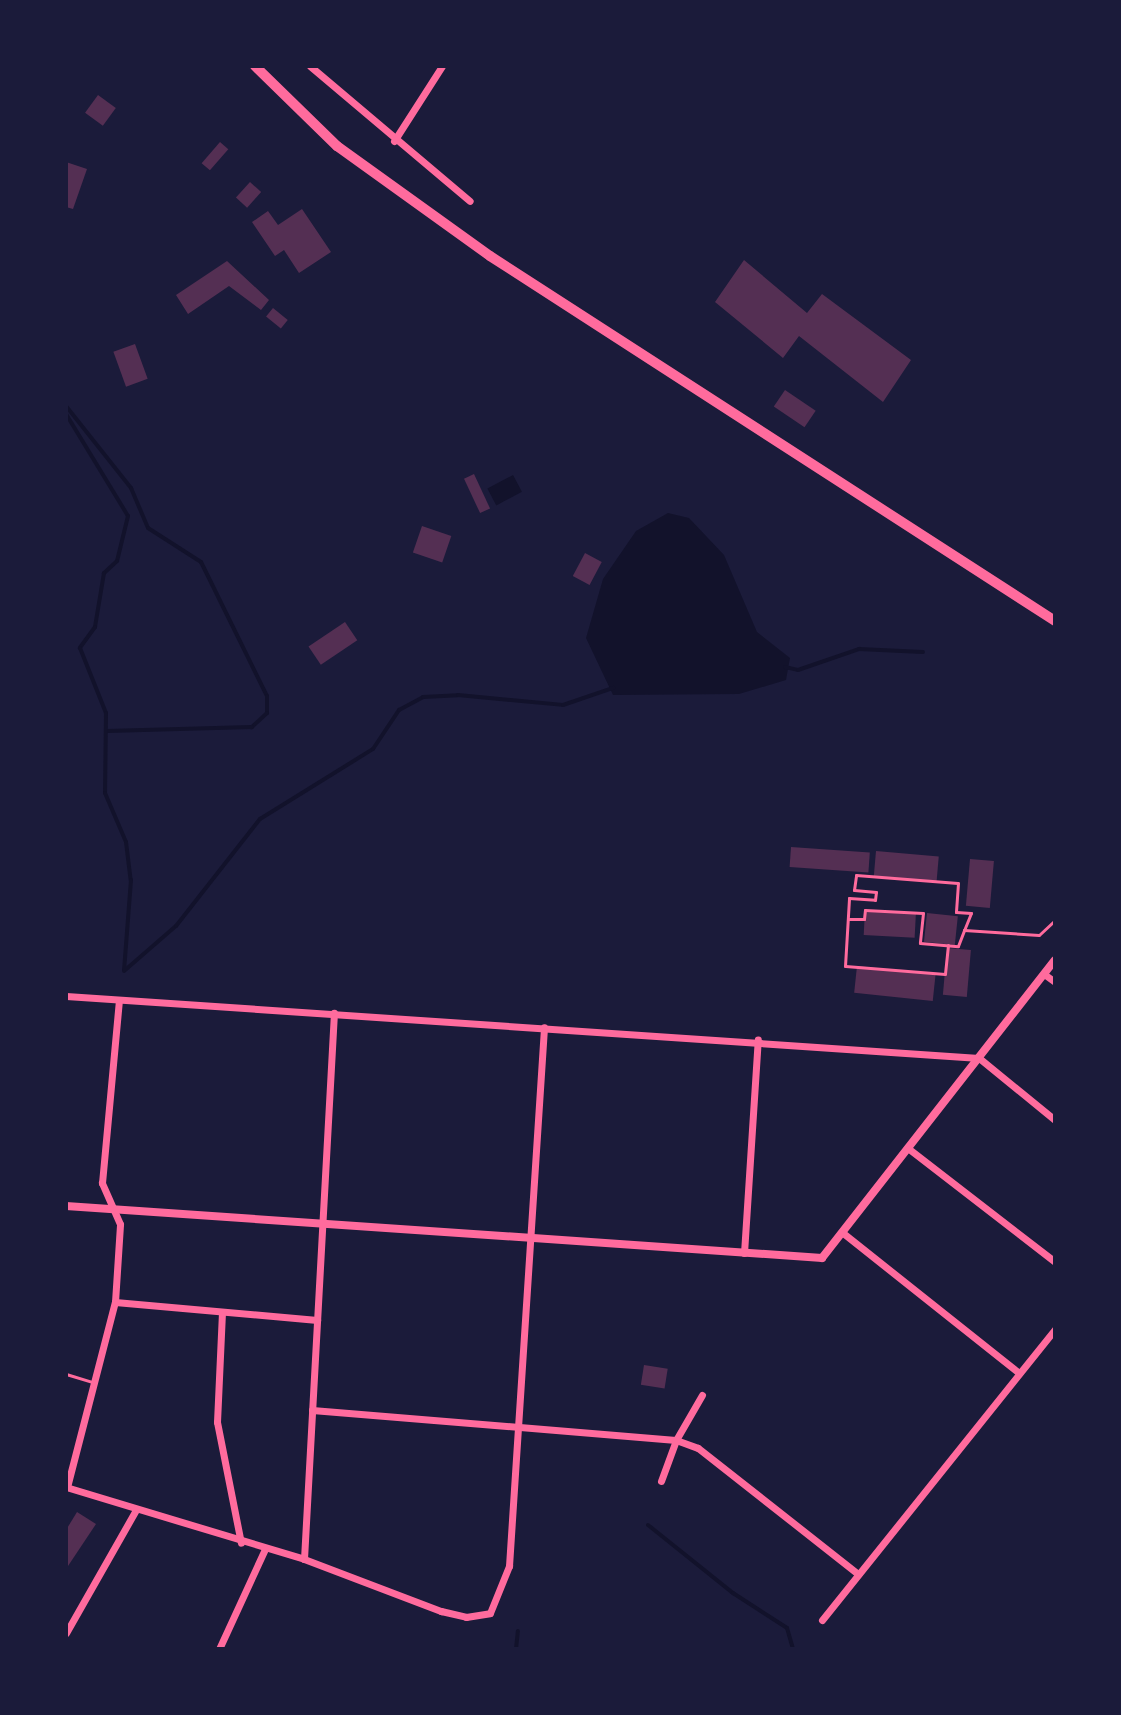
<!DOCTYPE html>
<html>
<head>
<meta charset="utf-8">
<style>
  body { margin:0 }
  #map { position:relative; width:1121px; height:1715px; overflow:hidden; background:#1b1b3a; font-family:Montserrat,sans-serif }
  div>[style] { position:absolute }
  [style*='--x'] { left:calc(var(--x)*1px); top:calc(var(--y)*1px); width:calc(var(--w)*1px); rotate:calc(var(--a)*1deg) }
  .water>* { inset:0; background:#12122b; transform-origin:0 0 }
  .stream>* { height:4px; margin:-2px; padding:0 2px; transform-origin:2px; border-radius:2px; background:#12122b }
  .building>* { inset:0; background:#542f53; transform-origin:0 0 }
  .path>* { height:3px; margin:-1.5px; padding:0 1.5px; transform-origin:1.5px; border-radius:1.5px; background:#ff6b9d }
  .service>* { height:3px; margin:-1.5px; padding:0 1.5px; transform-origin:1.5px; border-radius:1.5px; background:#ff6b9d }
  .minor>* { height:7px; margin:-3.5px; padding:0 3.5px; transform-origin:3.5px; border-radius:3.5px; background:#ff6b9d }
  .tertiary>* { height:8px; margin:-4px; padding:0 4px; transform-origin:4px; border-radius:4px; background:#ff6b9d }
  .primary>* { height:10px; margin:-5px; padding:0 5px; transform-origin:5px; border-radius:5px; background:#ff6b9d }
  span { translate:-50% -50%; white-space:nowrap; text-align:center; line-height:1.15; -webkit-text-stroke:6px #1b1b3a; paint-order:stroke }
  .frame { position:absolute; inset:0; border:68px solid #1b1b3a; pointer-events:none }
</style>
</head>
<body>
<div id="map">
  <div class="water">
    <div style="left:513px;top:475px;width:19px;height:29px;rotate:62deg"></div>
    <div style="clip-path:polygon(668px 513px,689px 518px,724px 555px,757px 632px,790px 658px,786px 680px,739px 694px,613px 695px,586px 638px,603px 579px,636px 531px)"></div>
  </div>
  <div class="stream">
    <div style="--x:66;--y:406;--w:105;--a:51.6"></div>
    <div style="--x:131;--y:488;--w:43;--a:67"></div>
    <div style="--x:148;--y:528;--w:63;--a:32.7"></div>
    <div style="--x:201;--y:562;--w:149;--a:63.8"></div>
    <div style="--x:267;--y:696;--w:17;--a:90"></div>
    <div style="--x:267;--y:713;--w:21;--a:137"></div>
    <div style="--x:252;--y:727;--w:145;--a:178.4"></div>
    <div style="--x:66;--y:414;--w:119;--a:58.7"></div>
    <div style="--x:128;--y:516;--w:46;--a:103.7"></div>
    <div style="--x:117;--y:561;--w:18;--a:137"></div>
    <div style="--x:104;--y:573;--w:55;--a:99.5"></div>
    <div style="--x:95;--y:627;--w:26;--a:126"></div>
    <div style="--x:80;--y:648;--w:70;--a:68.2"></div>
    <div style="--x:106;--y:713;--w:80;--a:90.7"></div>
    <div style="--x:105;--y:793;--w:53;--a:66.8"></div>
    <div style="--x:126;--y:842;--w:38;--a:83"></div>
    <div style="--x:131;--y:880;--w:90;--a:94.4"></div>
    <div style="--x:785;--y:667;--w:13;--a:13"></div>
    <div style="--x:798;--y:670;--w:65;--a:-19"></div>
    <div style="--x:859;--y:649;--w:64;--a:2.7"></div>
    <div style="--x:124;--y:971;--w:69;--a:-40.9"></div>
    <div style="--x:176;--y:926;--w:136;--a:-51.9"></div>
    <div style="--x:260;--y:819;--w:133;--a:-31.8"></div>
    <div style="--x:373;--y:749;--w:47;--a:-56.3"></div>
    <div style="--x:399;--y:710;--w:27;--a:-28"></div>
    <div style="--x:423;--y:697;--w:35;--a:-3"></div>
    <div style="--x:458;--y:695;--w:105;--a:5.4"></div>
    <div style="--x:563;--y:705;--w:53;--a:-18.8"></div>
    <div style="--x:648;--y:1525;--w:109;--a:38.7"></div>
    <div style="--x:733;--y:1593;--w:64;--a:32.9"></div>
    <div style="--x:787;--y:1628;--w:22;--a:74"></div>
    <div style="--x:516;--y:1649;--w:18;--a:-84"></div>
  </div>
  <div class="building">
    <div style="left:98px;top:95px;width:22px;height:22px;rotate:36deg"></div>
    <div style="left:220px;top:142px;width:11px;height:28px;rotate:41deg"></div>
    <div style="clip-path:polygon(66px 162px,87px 169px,73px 209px,66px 207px)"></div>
    <div style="left:250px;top:182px;width:15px;height:21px;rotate:42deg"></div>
    <div style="clip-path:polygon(302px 209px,331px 252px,299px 273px,284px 250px,275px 256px,252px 222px,268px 211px,278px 225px)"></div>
    <div style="clip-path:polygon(744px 260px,807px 313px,822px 294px,911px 360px,883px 402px,799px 336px,783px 358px,715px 302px)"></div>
    <div style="clip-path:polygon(227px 261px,269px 300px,261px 310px,229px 286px,188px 314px,176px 295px)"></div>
    <div style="left:273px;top:308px;width:19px;height:11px;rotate:39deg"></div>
    <div style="left:135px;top:344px;width:37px;height:23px;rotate:70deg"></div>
    <div style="left:785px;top:390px;width:37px;height:20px;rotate:34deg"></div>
    <div style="left:474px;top:474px;width:38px;height:11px;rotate:65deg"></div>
    <div style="left:422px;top:526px;width:31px;height:28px;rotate:19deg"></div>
    <div style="left:585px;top:553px;width:19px;height:26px;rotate:28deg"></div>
    <div style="left:345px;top:622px;width:22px;height:44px;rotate:56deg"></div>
    <div style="left:791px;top:847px;width:79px;height:20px;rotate:4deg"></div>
    <div style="left:876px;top:851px;width:63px;height:25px;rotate:5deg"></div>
    <div style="left:970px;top:859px;width:24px;height:47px;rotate:5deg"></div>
    <div style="left:865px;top:910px;width:51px;height:25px;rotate:3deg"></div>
    <div style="left:927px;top:913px;width:31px;height:29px;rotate:6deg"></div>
    <div style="left:947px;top:948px;width:24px;height:47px;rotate:5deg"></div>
    <div style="left:857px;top:966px;width:79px;height:27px;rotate:6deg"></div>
    <div style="left:644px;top:1365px;width:24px;height:20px;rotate:9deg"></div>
    <div style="clip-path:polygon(77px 1512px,96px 1524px,66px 1569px,66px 1530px)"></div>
  </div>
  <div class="path">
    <div style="--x:848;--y:919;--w:16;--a:0"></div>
    <div style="--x:864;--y:919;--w:9;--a:-84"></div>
    <div style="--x:865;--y:910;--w:58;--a:3"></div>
    <div style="--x:923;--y:913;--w:30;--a:96"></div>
    <div style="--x:920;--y:943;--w:38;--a:5"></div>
    <div style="--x:958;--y:946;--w:17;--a:-69"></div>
    <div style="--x:964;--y:930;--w:75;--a:3.8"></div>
    <div style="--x:1039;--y:935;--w:22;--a:-43"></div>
    <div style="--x:948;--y:945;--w:29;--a:96"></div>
    <div style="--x:945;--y:974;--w:100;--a:-175.4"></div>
    <div style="--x:845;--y:966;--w:68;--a:-86.6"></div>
    <div style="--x:849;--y:898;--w:26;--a:4"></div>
    <div style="--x:875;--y:900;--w:8;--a:-83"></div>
    <div style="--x:876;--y:892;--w:22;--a:-175"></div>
    <div style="--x:854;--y:890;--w:15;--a:-82"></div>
    <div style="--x:856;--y:875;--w:102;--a:4.5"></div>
    <div style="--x:958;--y:883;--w:29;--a:94"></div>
    <div style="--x:956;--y:912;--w:15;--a:4"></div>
    <div style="--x:971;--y:913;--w:18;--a:112"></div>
  </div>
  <div class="service">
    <div style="--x:66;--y:1374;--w:27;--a:17"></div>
  </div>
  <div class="minor">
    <div style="--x:310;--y:66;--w:209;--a:40.2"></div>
    <div style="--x:394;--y:141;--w:89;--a:-57.4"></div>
    <div style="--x:1044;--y:974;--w:14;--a:36"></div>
    <div style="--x:66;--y:996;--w:915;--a:3.88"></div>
    <div style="--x:979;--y:1058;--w:98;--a:39.2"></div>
    <div style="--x:909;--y:1149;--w:185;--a:37.7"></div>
    <div style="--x:843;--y:1233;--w:225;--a:38.5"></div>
    <div style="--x:744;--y:1253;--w:214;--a:-86.3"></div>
    <div style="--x:115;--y:1302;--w:203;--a:5.1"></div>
    <div style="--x:222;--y:1312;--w:110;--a:92.6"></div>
    <div style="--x:217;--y:1422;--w:123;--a:78.8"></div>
    <div style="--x:312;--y:1410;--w:365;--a:4.7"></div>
    <div style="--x:676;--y:1440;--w:23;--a:20"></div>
    <div style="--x:698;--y:1448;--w:204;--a:38.2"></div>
    <div style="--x:661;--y:1481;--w:44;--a:-69.9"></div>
    <div style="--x:676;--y:1440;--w:52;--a:-60"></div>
    <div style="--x:66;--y:1487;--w:249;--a:16.8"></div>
    <div style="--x:304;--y:1559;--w:147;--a:20.8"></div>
    <div style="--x:441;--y:1611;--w:26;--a:13"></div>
    <div style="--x:466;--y:1617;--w:24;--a:-9"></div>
    <div style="--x:490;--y:1613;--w:51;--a:-68"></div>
    <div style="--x:509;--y:1566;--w:540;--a:-86.28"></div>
    <div style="--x:67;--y:1487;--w:191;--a:-75.5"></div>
    <div style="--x:115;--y:1302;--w:78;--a:-86.3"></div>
    <div style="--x:120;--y:1224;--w:45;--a:-113.7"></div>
    <div style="--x:102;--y:1183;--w:183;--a:-84.7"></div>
    <div style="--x:304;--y:1559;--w:547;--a:-86.86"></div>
    <div style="--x:822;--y:1620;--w:373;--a:-51.3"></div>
    <div style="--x:66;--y:1633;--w:142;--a:-60.4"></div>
    <div style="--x:219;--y:1649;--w:110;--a:-65.3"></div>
  </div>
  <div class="tertiary">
    <div style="--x:66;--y:1206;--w:758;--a:3.93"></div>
    <div style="--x:822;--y:1258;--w:378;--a:-52"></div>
  </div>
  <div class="primary">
    <div style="--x:255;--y:66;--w:115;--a:44.3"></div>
    <div style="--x:337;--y:146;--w:188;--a:35.7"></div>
    <div style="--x:490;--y:256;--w:673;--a:32.86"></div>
  </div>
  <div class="frame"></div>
</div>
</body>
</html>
